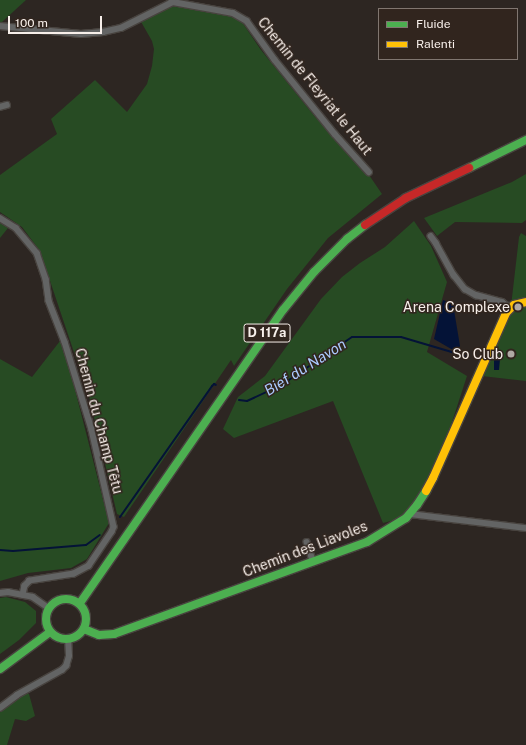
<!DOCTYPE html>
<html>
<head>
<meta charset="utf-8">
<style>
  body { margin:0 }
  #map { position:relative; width:526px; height:745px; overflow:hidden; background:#2d2622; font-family:"Public Sans",sans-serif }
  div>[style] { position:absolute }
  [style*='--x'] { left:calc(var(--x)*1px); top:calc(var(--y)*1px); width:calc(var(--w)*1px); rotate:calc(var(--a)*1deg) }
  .green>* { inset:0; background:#274b23 }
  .water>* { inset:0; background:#041337 }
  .stream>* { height:2px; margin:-1px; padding:0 1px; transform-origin:1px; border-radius:1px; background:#041337 }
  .roads { filter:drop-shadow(1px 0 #48433f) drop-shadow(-1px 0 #48433f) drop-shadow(0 1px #48433f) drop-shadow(0 -1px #48433f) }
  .street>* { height:5.5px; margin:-2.75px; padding:0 2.75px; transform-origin:2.75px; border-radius:2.75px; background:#636464 }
  .fast>* { height:8px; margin:-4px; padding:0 4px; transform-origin:4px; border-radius:4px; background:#4caf50 }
  .fast>.ring { margin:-4px; padding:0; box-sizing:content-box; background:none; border:8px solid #4caf50; border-radius:50% }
  .slow>* { height:8px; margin:-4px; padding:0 4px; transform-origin:4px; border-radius:4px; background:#ffc107 }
  .jam>* { height:8px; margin:-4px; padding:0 4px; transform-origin:4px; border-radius:4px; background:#c62828 }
  .dots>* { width:11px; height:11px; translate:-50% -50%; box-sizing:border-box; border:2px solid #31251e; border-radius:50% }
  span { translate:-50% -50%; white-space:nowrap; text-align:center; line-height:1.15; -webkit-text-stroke:3px #31251e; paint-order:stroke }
  .shield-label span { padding:1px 3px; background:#31251e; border:1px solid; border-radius:3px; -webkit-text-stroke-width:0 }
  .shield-label { font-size:13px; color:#f7efea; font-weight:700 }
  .street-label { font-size:14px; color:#f7efea }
  .poi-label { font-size:14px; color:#f7efea }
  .right { translate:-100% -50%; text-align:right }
  .water-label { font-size:15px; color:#aacafd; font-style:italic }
  .legend { position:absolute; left:378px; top:8px; width:140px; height:52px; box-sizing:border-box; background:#31251e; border:1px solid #807670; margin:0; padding:5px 7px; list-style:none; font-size:12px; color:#f7efea }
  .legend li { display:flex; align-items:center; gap:8px; height:20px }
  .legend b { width:20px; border:1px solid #807670 }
  .scale { position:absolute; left:8px; top:16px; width:94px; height:18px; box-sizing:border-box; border:2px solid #f7efea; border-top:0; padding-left:5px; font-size:12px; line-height:14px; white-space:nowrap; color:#f7efea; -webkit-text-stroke:3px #31251e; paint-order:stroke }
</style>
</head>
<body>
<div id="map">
  <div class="green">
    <div style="clip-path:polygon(0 0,26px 0,2px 22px,0 22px)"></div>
    <div style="clip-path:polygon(186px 6px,229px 15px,242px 22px,261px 50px,316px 118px,369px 175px,382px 194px,328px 238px,287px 289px,234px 366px,231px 360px,124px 517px,117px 514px,90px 400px,40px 251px,22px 227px,0 212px,0 175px,57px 134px,51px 119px,95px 80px,127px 112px,147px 84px,152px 66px,154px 49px,152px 41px,140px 20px,168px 7px)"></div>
    <div style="clip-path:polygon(526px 174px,526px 220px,522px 223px,455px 222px,437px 236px,424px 218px,512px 182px)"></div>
    <div style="clip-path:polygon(414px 221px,431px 246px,447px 282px,427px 352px,467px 376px,451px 425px,423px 489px,412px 508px,399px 519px,383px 523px,333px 401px,234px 438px,223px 429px,238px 397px,265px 376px,321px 299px,342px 277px,360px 263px,385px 247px)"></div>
    <div style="clip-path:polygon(0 223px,8px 228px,0 238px)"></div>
    <div style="clip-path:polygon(521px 233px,526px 236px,526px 381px,482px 376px,510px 315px,519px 237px)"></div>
    <div style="clip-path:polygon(60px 341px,69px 366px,109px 523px,87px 559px,71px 568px,28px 573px,0 581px,0 359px,32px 377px)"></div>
    <div style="clip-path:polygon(6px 597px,25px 602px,36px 611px,36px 623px,19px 640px,0 654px,0 598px)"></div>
    <div style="clip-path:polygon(26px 693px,29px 694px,35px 716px,26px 721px,15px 719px,7px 745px,0 745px,0 711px)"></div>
  </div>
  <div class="water">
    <div style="clip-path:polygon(443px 300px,453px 304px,460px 346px,458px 349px,453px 350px,434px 339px)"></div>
    <div style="clip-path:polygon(494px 357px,500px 359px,499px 370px,494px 370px)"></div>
  </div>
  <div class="stream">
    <div style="--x:239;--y:400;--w:8;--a:7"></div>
    <div style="--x:247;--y:401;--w:40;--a:-25"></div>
    <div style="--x:283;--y:384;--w:83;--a:-34.3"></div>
    <div style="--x:352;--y:337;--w:49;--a:0"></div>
    <div style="--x:401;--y:337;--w:67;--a:16.5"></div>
    <div style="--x:120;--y:517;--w:160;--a:-54.9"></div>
    <div style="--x:212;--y:386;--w:3;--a:-45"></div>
    <div style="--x:214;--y:384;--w:2;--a:27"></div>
    <div style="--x:0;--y:550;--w:13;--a:4"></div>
    <div style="--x:13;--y:551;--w:73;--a:-4.7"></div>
    <div style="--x:86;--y:545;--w:17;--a:-36"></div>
  </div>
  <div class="roads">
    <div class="street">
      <div style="--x:172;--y:0;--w:2;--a:63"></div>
      <div style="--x:173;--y:2;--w:61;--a:10.4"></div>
      <div style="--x:233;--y:13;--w:16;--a:30"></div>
      <div style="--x:247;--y:21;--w:48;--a:54.3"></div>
      <div style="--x:275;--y:60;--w:95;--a:51"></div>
      <div style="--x:335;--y:134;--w:51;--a:48.2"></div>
      <div style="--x:0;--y:26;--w:81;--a:5.6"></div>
      <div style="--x:81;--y:34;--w:22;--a:-5"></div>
      <div style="--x:103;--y:32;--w:18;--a:-13"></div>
      <div style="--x:121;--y:28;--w:58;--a:-26.6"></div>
      <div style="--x:0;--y:107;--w:7;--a:-16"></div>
      <div style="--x:0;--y:218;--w:19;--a:32"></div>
      <div style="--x:16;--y:228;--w:33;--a:50"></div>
      <div style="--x:37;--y:253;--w:28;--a:71"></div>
      <div style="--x:46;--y:279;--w:22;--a:82"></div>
      <div style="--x:49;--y:301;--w:44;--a:68.7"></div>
      <div style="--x:65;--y:342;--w:92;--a:72.9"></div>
      <div style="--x:92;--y:430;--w:99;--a:77.2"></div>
      <div style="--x:114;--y:527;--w:5;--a:112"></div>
      <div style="--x:112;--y:532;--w:41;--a:124.1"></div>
      <div style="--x:89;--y:566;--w:17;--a:152"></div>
      <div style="--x:74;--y:574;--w:45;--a:171"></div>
      <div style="--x:30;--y:581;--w:7;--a:135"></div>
      <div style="--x:25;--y:586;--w:9;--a:103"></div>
      <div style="--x:431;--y:236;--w:9;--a:54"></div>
      <div style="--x:436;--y:243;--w:37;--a:61"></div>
      <div style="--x:454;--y:275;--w:18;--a:52"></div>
      <div style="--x:465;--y:289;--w:13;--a:29"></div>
      <div style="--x:476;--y:295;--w:27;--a:15"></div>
      <div style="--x:502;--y:302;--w:10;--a:37"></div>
      <div style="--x:410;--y:514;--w:117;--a:6.9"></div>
      <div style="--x:307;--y:542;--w:20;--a:72"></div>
      <div style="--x:0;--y:593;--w:8;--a:-7"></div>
      <div style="--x:8;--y:592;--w:25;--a:11"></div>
      <div style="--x:33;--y:597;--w:19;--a:35"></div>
      <div style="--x:0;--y:708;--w:21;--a:-37"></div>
      <div style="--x:17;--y:695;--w:51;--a:-29.1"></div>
      <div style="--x:62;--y:670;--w:6;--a:-45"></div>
      <div style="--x:66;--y:666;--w:10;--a:-73"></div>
      <div style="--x:69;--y:656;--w:17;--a:-93"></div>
    </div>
    <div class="fast">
      <div style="--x:469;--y:168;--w:64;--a:-26.2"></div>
      <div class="ring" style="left:46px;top:599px;width:32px;height:32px"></div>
      <div style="--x:80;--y:603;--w:356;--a:-55.3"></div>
      <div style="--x:283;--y:310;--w:49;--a:-50.8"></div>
      <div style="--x:314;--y:272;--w:47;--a:-45"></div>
      <div style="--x:347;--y:239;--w:23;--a:-38"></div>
      <div style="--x:84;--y:629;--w:16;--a:22"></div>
      <div style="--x:99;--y:635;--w:15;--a:-4"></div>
      <div style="--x:114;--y:634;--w:269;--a:-20"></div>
      <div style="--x:367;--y:542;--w:46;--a:-31.6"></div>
      <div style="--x:406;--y:518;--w:17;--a:-50"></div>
      <div style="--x:417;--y:505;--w:17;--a:-57"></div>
      <div style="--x:0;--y:669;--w:62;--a:-36.5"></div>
    </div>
    <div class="slow">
      <div style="--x:426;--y:491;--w:15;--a:-62"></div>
      <div style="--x:433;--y:478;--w:180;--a:-66.1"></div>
      <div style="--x:506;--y:313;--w:11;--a:-45"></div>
      <div style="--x:514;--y:305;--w:12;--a:-14"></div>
    </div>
    <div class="jam">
      <div style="--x:365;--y:225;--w:49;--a:-33.4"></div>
      <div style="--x:406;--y:198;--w:70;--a:-25.5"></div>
    </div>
  </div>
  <div class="dots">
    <div style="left:518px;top:307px;background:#b0a9a4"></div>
    <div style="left:511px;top:354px;background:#b0a9a4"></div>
  </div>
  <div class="shield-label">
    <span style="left:267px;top:333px">D 117a</span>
  </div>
  <div class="street-label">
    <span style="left:315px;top:86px;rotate:51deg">Chemin de Fleyriat le Haut</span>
    <span style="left:99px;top:421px;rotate:75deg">Chemin du Champ Têtu</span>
    <span style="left:305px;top:549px;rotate:-21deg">Chemin des Liavoles</span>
  </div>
  <div class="poi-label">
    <span class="right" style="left:510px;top:307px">Arena Complexe</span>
    <span class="right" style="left:503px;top:354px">So Club</span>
  </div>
  <div class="water-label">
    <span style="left:305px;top:367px;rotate:-32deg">Bief du Navon</span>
  </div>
  <ul class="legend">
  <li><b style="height:5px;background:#4caf50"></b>Fluide</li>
  <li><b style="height:5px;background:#ffc107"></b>Ralenti</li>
  </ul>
  <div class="scale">100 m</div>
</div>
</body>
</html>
